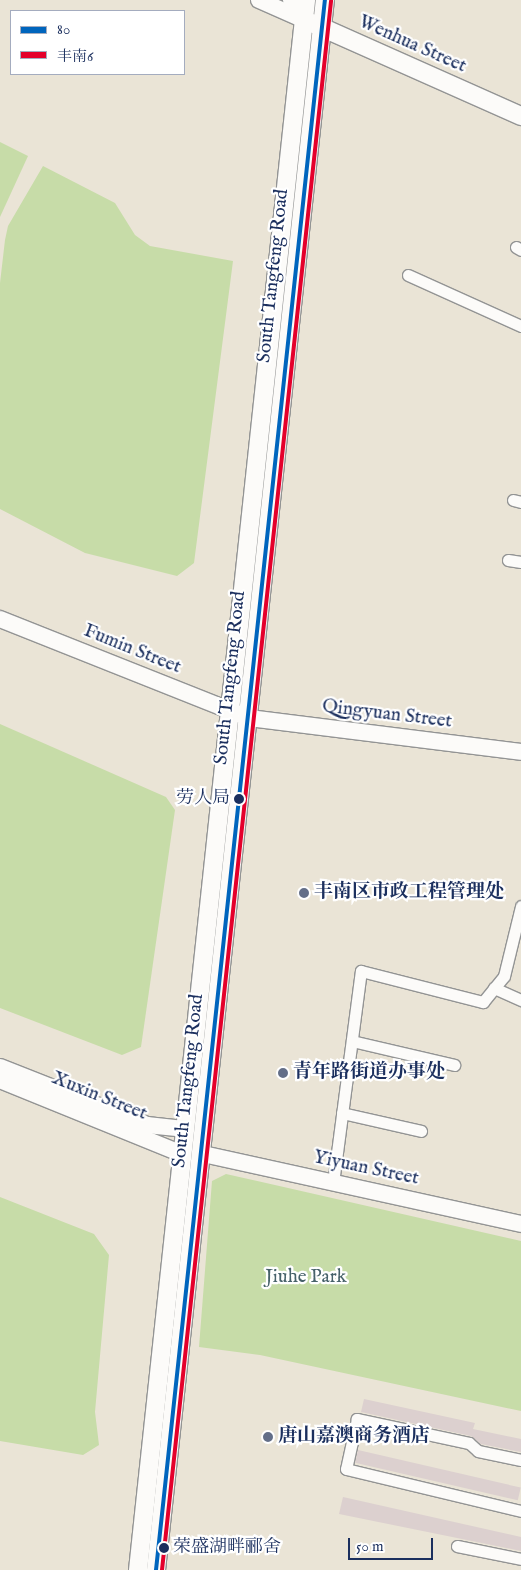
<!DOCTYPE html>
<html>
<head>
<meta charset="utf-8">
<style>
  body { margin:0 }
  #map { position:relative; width:521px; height:1570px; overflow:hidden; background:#eae4d6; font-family:"IM FELL English","Noto Serif SC",serif }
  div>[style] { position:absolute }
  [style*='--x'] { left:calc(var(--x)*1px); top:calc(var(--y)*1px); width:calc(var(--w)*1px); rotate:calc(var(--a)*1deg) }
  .green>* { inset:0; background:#c7dca8 }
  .building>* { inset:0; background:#dcd0cf; transform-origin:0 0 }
  .roads { filter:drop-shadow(1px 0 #939494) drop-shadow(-1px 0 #939494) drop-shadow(0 1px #939494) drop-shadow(0 -1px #939494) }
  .street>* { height:11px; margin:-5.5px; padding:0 5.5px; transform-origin:5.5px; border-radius:5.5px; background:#fcfbf9 }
  .secondary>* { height:16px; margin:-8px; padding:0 8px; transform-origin:8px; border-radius:8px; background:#fcfbf9 }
  .primary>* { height:18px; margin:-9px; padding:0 9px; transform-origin:9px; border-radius:9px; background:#fcfbf9 }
  .bus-1>* { height:4px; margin:-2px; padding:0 2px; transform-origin:2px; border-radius:2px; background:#0065bd }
  .bus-2>* { height:4px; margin:-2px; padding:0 2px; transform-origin:2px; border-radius:2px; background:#e4002b }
  .dots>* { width:14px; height:14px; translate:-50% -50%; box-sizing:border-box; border:2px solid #fff; border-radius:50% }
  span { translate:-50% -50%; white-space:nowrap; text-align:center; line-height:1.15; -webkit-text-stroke:4.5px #fff; paint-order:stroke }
  .bus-label { font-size:18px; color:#1b2f5e }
  .right { translate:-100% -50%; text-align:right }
  .left { translate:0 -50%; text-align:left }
  .street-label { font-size:19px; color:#1b2f5e }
  .poi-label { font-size:19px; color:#1b2f5e; font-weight:700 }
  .park-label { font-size:19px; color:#466169 }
  .legend { position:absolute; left:10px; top:10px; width:175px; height:65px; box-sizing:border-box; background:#fff; border:1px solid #a4acbf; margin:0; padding:6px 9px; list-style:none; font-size:15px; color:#1b2f5e }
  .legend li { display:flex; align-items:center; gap:10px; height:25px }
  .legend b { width:25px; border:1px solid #a4acbf }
  .scale { position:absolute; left:348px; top:1538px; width:85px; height:22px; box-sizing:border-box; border:2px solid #1b2f5e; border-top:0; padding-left:6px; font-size:15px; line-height:18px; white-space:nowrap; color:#1b2f5e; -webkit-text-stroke:4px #fff; paint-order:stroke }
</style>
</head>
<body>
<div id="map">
  <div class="green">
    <div style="clip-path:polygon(0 142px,28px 156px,0 217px)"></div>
    <div style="clip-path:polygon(43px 166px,115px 203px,135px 235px,150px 246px,233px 261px,194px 563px,177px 576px,85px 553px,0 509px,0 283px,5px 240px,8px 226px)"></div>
    <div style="clip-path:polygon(0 724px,166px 797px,175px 810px,141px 1047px,122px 1055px,0 1008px)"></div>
    <div style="clip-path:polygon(226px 1174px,521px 1241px,521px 1411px,260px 1355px,199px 1347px,212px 1181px)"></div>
    <div style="clip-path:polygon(0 1197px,94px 1234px,109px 1255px,95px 1412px,99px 1445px,83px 1455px,0 1441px)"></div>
  </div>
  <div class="building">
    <div style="clip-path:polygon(364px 1399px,475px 1423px,473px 1429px,521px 1439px,521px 1452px,481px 1444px,471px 1436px,361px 1412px)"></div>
    <div style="left:358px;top:1450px;width:167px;height:13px;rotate:13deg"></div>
    <div style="clip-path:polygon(343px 1497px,521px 1537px,521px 1551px,339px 1514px)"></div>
  </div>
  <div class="roads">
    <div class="street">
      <div style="--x:516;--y:247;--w:6;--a:31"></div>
      <div style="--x:408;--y:275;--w:124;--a:24.3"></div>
      <div style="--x:513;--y:500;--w:8;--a:14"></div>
      <div style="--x:508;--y:560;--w:13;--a:9"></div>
      <div style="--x:494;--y:988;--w:30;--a:24"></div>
      <div style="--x:352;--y:1041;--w:105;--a:13.2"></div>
      <div style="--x:342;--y:1113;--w:81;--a:12.8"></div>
      <div style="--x:333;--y:1183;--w:214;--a:-82.5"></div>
      <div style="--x:361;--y:971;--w:126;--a:14.3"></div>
      <div style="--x:483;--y:1002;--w:33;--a:-51"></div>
      <div style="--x:504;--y:976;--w:72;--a:-76.3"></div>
      <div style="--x:521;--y:1460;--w:44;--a:-168.2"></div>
      <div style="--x:478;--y:1451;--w:12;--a:-138"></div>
      <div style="--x:469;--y:1443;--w:115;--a:-167.9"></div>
      <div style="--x:357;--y:1419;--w:51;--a:102.4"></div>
      <div style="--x:346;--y:1469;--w:180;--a:13.5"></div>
      <div style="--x:457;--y:1546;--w:65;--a:11.5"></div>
    </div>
    <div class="secondary">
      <div style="--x:259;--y:0;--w:47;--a:23.8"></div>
      <div style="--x:291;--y:0;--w:15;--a:23"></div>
      <div style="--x:0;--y:619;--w:268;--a:21.7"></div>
      <div style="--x:249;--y:718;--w:274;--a:7.1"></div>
      <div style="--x:0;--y:1067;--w:158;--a:21.5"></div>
      <div style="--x:147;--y:1125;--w:37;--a:6"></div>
      <div style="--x:0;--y:1080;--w:196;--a:22.1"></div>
      <div style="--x:203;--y:1154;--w:326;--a:12.4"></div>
    </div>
    <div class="primary">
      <div style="--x:312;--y:23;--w:229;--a:24"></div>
      <div style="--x:138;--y:1570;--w:1579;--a:-83.89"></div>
      <div style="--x:156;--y:1570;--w:1579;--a:-83.86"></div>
    </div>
  </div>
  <div class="bus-1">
    <div style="--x:156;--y:1570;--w:1579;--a:-83.86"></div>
  </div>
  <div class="bus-2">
    <div style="--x:162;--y:1570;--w:1578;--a:-83.85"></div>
  </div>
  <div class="dots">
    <div style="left:239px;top:799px;background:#1b2f5e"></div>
    <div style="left:304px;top:893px;background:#636e88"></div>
    <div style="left:283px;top:1073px;background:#636e88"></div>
    <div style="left:268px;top:1437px;background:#636e88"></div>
    <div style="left:164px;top:1548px;background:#1b2f5e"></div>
  </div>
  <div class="bus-label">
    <span class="right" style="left:230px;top:799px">劳人局</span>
    <span class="left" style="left:173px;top:1548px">荣盛湖畔郦舍</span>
  </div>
  <div class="street-label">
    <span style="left:412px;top:45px;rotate:24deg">Wenhua Street</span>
    <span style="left:274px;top:276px;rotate:-84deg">South Tangfeng Road</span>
    <span style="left:132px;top:650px;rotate:22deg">Fumin Street</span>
    <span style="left:231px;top:678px;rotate:-84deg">South Tangfeng Road</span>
    <span style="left:387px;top:715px;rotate:7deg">Qingyuan Street</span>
    <span style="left:189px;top:1081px;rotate:-84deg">South Tangfeng Road</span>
    <span style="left:99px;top:1097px;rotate:22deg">Xuxin Street</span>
    <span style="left:366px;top:1169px;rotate:12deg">Yiyuan Street</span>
  </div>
  <div class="poi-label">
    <span class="left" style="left:314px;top:893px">丰南区市政工程管理处</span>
    <span class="left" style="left:293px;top:1073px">青年路街道办事处</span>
    <span class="left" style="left:278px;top:1437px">唐山嘉澳商务酒店</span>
  </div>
  <div class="park-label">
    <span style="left:306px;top:1278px">Jiuhe Park</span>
  </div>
  <ul class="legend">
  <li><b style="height:6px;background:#0065bd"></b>80</li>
  <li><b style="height:6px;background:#e4002b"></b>丰南6</li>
  </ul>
  <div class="scale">50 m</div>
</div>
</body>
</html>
